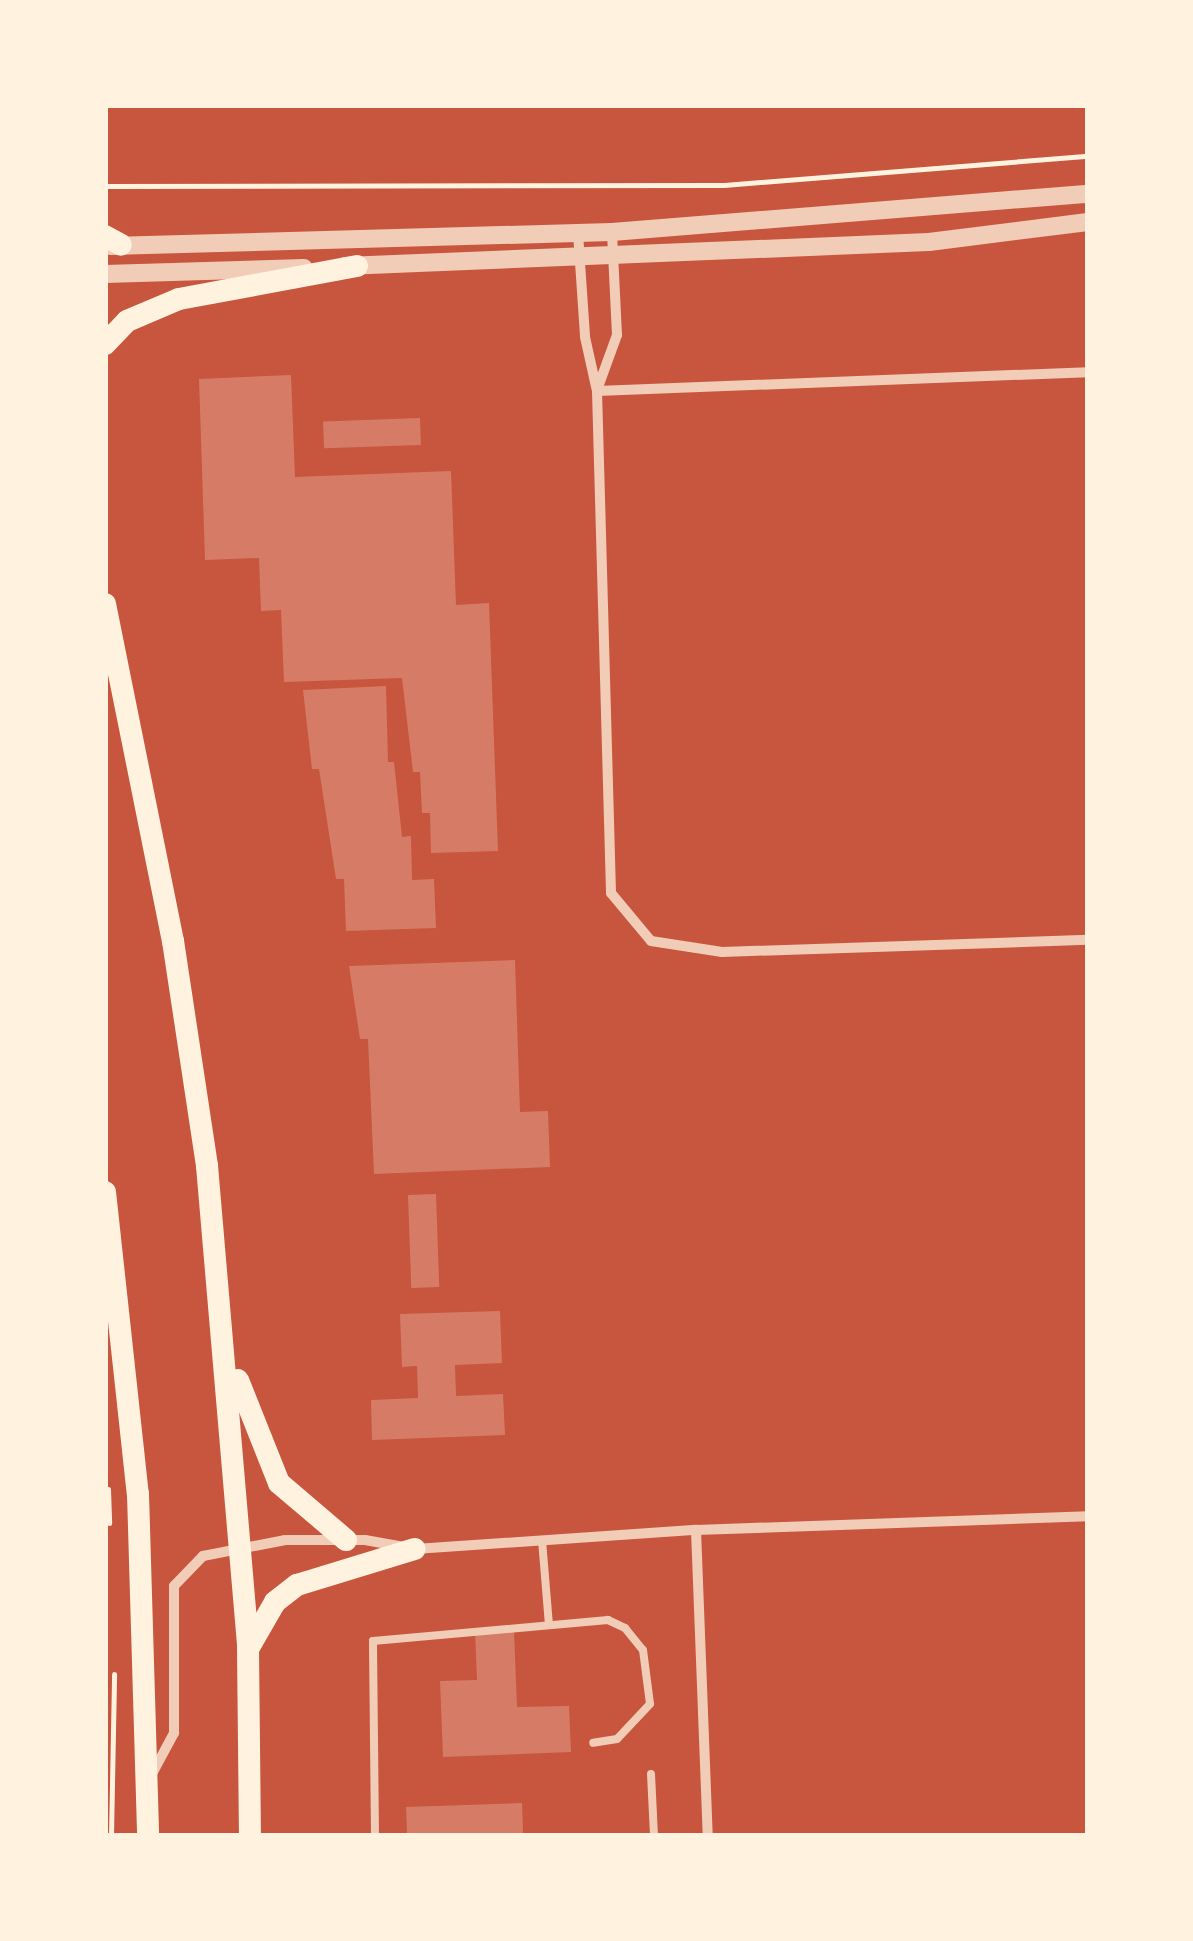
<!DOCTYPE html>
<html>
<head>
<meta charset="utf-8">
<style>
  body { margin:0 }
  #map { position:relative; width:1193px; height:1941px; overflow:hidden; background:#c8553d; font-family:Rubik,sans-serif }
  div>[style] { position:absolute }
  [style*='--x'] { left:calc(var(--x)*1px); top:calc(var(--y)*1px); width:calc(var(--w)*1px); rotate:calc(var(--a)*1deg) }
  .building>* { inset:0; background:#d67c66; transform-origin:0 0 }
  .path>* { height:5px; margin:-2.5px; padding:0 2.5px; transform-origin:2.5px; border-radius:2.5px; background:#fff3e0 }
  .service>* { height:8px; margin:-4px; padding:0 4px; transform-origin:4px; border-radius:4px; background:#f1ccb7 }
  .minor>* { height:10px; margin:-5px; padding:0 5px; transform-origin:5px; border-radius:5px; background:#f1ccb7 }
  .tertiary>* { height:18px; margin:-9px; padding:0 9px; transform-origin:9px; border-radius:9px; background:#f1ccb7 }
  .primary>* { height:22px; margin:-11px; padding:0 11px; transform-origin:11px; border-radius:11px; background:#fff3e0 }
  span { translate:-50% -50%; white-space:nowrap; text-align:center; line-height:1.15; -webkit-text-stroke:10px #fff3e0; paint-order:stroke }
  .frame { position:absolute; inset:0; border:108px solid #fff3e0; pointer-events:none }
</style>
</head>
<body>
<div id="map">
  <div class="building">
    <div style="clip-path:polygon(291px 375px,295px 477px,451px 471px,456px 605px,489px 603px,498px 851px,431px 853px,430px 813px,422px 813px,420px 772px,413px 772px,402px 678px,284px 682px,281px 610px,261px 611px,259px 558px,205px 560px,199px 379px)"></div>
    <div style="left:420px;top:418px;width:27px;height:97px;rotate:88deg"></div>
    <div style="clip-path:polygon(386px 686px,388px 762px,394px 762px,402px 837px,411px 836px,412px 880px,434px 879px,436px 928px,346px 931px,344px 879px,336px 879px,319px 769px,312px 769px,303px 690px)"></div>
    <div style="clip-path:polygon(515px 960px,520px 1112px,548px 1111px,550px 1167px,374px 1174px,368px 1039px,360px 1039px,349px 966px)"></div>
    <div style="left:436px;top:1194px;width:93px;height:28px;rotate:88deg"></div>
    <div style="clip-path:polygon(500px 1311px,502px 1363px,455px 1365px,456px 1396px,503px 1394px,505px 1435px,372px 1440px,371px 1400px,418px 1398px,417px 1366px,402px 1367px,400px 1314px)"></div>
    <div style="clip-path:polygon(514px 1631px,517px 1707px,569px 1706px,571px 1752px,443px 1757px,440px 1681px,477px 1680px,475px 1632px)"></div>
    <div style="left:522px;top:1803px;width:33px;height:116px;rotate:88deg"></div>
  </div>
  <div class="path">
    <div style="--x:105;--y:186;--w:619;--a:-0.09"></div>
    <div style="--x:724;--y:185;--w:365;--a:-4.6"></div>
    <div style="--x:108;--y:1489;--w:34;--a:88"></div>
    <div style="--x:111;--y:1836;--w:162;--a:-88.9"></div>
  </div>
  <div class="service">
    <div style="--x:542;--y:1540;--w:85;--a:85.3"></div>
    <div style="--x:651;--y:1774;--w:62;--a:87.2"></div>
    <div style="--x:375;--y:1836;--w:195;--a:-90.6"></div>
    <div style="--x:373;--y:1641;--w:236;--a:-5.1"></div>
    <div style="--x:608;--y:1620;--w:19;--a:25"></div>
    <div style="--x:625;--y:1628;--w:28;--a:51"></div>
    <div style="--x:643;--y:1650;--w:54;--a:82.6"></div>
    <div style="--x:650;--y:1704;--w:48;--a:133.3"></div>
    <div style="--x:617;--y:1739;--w:24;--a:171"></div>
  </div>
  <div class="minor">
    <div style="--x:578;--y:233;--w:104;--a:86.1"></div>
    <div style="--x:585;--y:337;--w:55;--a:77.5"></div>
    <div style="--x:597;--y:391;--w:502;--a:88.4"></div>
    <div style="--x:611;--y:893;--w:62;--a:50.2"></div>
    <div style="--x:651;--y:941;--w:72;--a:8.8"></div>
    <div style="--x:722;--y:952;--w:366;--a:-1.9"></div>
    <div style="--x:597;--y:390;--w:59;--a:-70"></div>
    <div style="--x:617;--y:335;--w:103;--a:-92.8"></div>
    <div style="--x:597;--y:391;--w:491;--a:-2.2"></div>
    <div style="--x:696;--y:1530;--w:306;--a:87.8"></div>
    <div style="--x:152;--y:1774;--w:47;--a:-61.8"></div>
    <div style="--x:174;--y:1733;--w:147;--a:-90"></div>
    <div style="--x:174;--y:1586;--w:42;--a:-46"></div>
    <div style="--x:203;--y:1556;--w:84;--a:-11"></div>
    <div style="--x:285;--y:1540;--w:80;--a:0"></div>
    <div style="--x:365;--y:1540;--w:51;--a:10.2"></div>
    <div style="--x:415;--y:1549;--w:282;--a:-3.9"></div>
    <div style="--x:696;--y:1530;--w:392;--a:-2"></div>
  </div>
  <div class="tertiary">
    <div style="--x:110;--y:246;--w:502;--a:-1.6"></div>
    <div style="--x:612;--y:232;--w:478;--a:-4.6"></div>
    <div style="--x:345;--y:266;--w:584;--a:-2.35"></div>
    <div style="--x:929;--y:242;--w:160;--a:-7.2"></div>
    <div style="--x:105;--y:274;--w:199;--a:-1.7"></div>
  </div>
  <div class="primary">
    <div style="--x:105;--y:236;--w:18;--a:29"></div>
    <div style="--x:105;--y:344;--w:32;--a:-46"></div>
    <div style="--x:127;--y:321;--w:56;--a:-22.9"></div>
    <div style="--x:179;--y:299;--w:181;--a:-10.5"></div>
    <div style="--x:105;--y:604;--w:344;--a:78.6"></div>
    <div style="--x:173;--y:941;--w:228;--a:81.4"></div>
    <div style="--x:207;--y:1166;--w:485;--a:85.1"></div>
    <div style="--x:248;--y:1649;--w:187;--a:89.4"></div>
    <div style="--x:105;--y:1192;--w:304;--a:83.8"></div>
    <div style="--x:138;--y:1494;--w:342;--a:88.3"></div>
    <div style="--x:238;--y:1380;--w:111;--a:68.3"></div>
    <div style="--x:279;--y:1483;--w:88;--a:40.4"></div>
    <div style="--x:248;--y:1649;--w:54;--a:-60.1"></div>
    <div style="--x:275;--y:1602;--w:28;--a:-38"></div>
    <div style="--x:297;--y:1585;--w:123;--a:-17"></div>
  </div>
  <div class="frame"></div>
</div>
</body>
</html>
